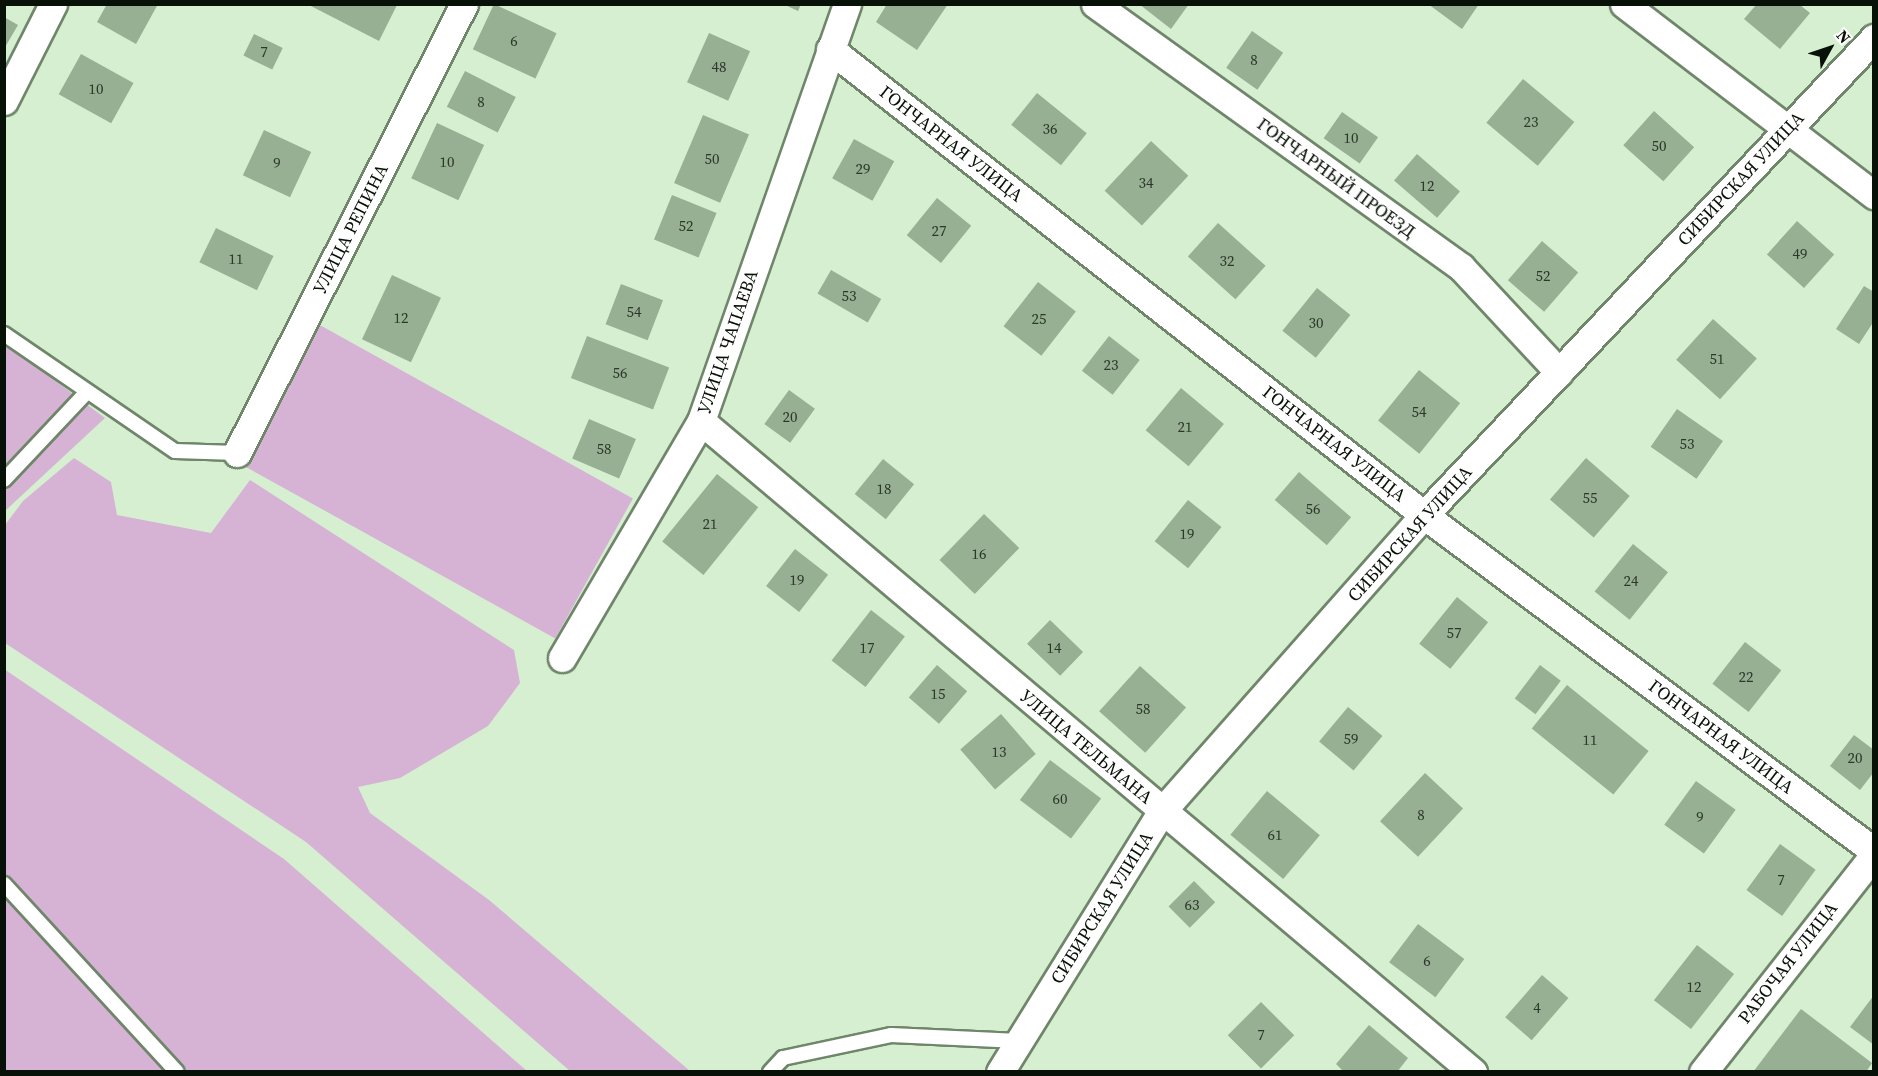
<!DOCTYPE html>
<html>
<head>
<meta charset="utf-8">
<style>
  body { margin:0 }
  #map { position:relative; width:1878px; height:1076px; overflow:hidden; background:#d5efd0; font-family:"Source Serif 4",serif }
  div>[style] { position:absolute }
  [style*='--x'] { left:calc(var(--x)*1px); top:calc(var(--y)*1px); width:calc(var(--w)*1px); rotate:calc(var(--a)*1deg) }
  .green>* { inset:0; background:#d6b3d5; transform-origin:0 0 }
  .building>* { inset:0; background:#97af92; transform-origin:0 0 }
  .roads { filter:drop-shadow(2px 0 #6f866a) drop-shadow(-2px 0 #6f866a) drop-shadow(0 2px #6f866a) drop-shadow(0 -2px #6f866a) }
  .lane>* { height:14px; margin:-7px; padding:0 7px; transform-origin:7px; border-radius:7px; background:#fff }
  .street>* { height:27px; margin:-13.5px; padding:0 13.5px; transform-origin:13.5px; border-radius:13.5px; background:#fff }
  span { translate:-50% -50%; white-space:nowrap; text-align:center; line-height:1.15; -webkit-text-stroke:4.5px #fff; paint-order:stroke }
  .number-label { font-size:15px; color:#2c382a }
  .number-label span { -webkit-text-stroke-width:0 }
  .street-label { font-size:18px; color:#081107 }
  .frame { position:absolute; inset:0; border:6px solid #081107; pointer-events:none }
  .north { position:absolute; left:1800px; top:18px; width:60px; height:60px; -webkit-text-stroke:4px #fff; paint-order:stroke; rotate:50deg; font-size:16px; font-weight:700; line-height:24px; text-align:center; color:#081107 }
  .north::after { content:''; display:block; margin:auto; width:21px; height:27px; background:#081107; clip-path:polygon(50% 0,100% 100%,50% 72%,0 100%) }
</style>
</head>
<body>
<div id="map">
  <div class="green">
    <div style="left:318px;top:324px;width:360px;height:160px;rotate:29deg"></div>
    <div style="clip-path:polygon(5px 343px,105px 418px,5px 511px)"></div>
    <div style="clip-path:polygon(74px 458px,111px 482px,117px 515px,211px 533px,250px 480px,514px 650px,520px 683px,488px 726px,400px 778px,358px 787px,370px 813px,489px 900px,690px 1071px,570px 1071px,306px 842px,5px 643px,5px 525px,23px 501px)"></div>
    <div style="clip-path:polygon(4px 669px,284px 859px,527px 1071px,5px 1071px)"></div>
  </div>
  <div class="building">
    <div style="clip-path:polygon(107px 4px,158px 4px,136px 44px,97px 22px)"></div>
    <div style="left:494px;top:4px;width:69px;height:50px;rotate:25deg"></div>
    <div style="clip-path:polygon(783px 4px,801px 4px,798px 11px)"></div>
    <div style="clip-path:polygon(887px 4px,948px 4px,917px 50px,876px 22px)"></div>
    <div style="clip-path:polygon(1139px 4px,1189px 4px,1171px 29px)"></div>
    <div style="clip-path:polygon(1428px 4px,1479px 4px,1462px 29px)"></div>
    <div style="clip-path:polygon(309px 5px,397px 5px,379px 41px)"></div>
    <div style="clip-path:polygon(1756px 5px,1800px 5px,1810px 13px,1780px 49px,1744px 19px)"></div>
    <div style="clip-path:polygon(4px 17px,18px 25px,4px 49px)"></div>
    <div style="left:1252px;top:31px;width:38px;height:45px;rotate:35deg"></div>
    <div style="left:709px;top:33px;width:45px;height:54px;rotate:24deg"></div>
    <div style="left:254px;top:34px;width:32px;height:24px;rotate:26deg"></div>
    <div style="left:81px;top:54px;width:60px;height:46px;rotate:29deg"></div>
    <div style="left:465px;top:71px;width:57px;height:40px;rotate:27deg"></div>
    <div style="left:1523px;top:79px;width:67px;height:57px;rotate:40deg"></div>
    <div style="left:1037px;top:93px;width:64px;height:41px;rotate:39deg"></div>
    <div style="left:1654px;top:111px;width:54px;height:46px;rotate:42deg"></div>
    <div style="left:1342px;top:112px;width:44px;height:32px;rotate:35deg"></div>
    <div style="left:703px;top:115px;width:50px;height:74px;rotate:23deg"></div>
    <div style="left:437px;top:123px;width:52px;height:61px;rotate:25deg"></div>
    <div style="left:264px;top:130px;width:52px;height:50px;rotate:25deg"></div>
    <div style="left:854px;top:139px;width:46px;height:45px;rotate:29deg"></div>
    <div style="left:1151px;top:141px;width:51px;height:68px;rotate:43deg"></div>
    <div style="left:1417px;top:154px;width:57px;height:35px;rotate:41deg"></div>
    <div style="left:672px;top:195px;width:48px;height:48px;rotate:22deg"></div>
    <div style="left:937px;top:198px;width:44px;height:48px;rotate:39deg"></div>
    <div style="left:1797px;top:221px;width:50px;height:45px;rotate:42deg"></div>
    <div style="left:1218px;top:223px;width:64px;height:45px;rotate:42deg"></div>
    <div style="left:216px;top:228px;width:64px;height:38px;rotate:26deg"></div>
    <div style="left:1542px;top:241px;width:48px;height:52px;rotate:41deg"></div>
    <div style="left:831px;top:270px;width:58px;height:27px;rotate:30deg"></div>
    <div style="left:392px;top:275px;width:54px;height:71px;rotate:25deg"></div>
    <div style="left:1038px;top:282px;width:48px;height:56px;rotate:38deg"></div>
    <div style="left:621px;top:284px;width:45px;height:43px;rotate:21deg"></div>
    <div style="clip-path:polygon(1864px 286px,1874px 292px,1874px 321px,1859px 344px,1836px 329px)"></div>
    <div style="left:1317px;top:288px;width:43px;height:55px;rotate:39deg"></div>
    <div style="left:1713px;top:319px;width:59px;height:55px;rotate:42deg"></div>
    <div style="left:587px;top:336px;width:88px;height:45px;rotate:21deg"></div>
    <div style="left:1109px;top:336px;width:39px;height:44px;rotate:38deg"></div>
    <div style="left:1419px;top:370px;width:53px;height:65px;rotate:39deg"></div>
    <div style="left:1181px;top:388px;width:56px;height:55px;rotate:40deg"></div>
    <div style="left:789px;top:390px;width:32px;height:42px;rotate:36deg"></div>
    <div style="left:1677px;top:409px;width:56px;height:46px;rotate:35deg"></div>
    <div style="left:589px;top:419px;width:51px;height:43px;rotate:23deg"></div>
    <div style="left:1586px;top:458px;width:58px;height:55px;rotate:41deg"></div>
    <div style="left:883px;top:459px;width:40px;height:45px;rotate:39deg"></div>
    <div style="left:1299px;top:472px;width:69px;height:37px;rotate:41deg"></div>
    <div style="left:717px;top:474px;width:53px;height:87px;rotate:39deg"></div>
    <div style="left:1188px;top:500px;width:43px;height:53px;rotate:39deg"></div>
    <div style="left:984px;top:514px;width:49px;height:64px;rotate:44deg"></div>
    <div style="left:1633px;top:544px;width:45px;height:61px;rotate:39deg"></div>
    <div style="left:795px;top:549px;width:42px;height:47px;rotate:38deg"></div>
    <div style="left:1457px;top:597px;width:40px;height:60px;rotate:39deg"></div>
    <div style="left:871px;top:610px;width:43px;height:64px;rotate:38deg"></div>
    <div style="left:1050px;top:620px;width:46px;height:33px;rotate:44deg"></div>
    <div style="left:1745px;top:642px;width:46px;height:53px;rotate:38deg"></div>
    <div style="left:937px;top:665px;width:40px;height:43px;rotate:41deg"></div>
    <div style="left:1540px;top:665px;width:26px;height:42px;rotate:37deg"></div>
    <div style="left:1140px;top:666px;width:62px;height:61px;rotate:42deg"></div>
    <div style="left:1567px;top:685px;width:105px;height:56px;rotate:39deg"></div>
    <div style="left:1348px;top:707px;width:45px;height:45px;rotate:40deg"></div>
    <div style="left:1001px;top:714px;width:53px;height:54px;rotate:49deg"></div>
    <div style="clip-path:polygon(1854px 735px,1874px 750px,1874px 772px,1860px 790px,1830px 766px)"></div>
    <div style="left:1050px;top:760px;width:64px;height:50px;rotate:37deg"></div>
    <div style="left:1425px;top:773px;width:52px;height:66px;rotate:43deg"></div>
    <div style="left:1696px;top:781px;width:49px;height:54px;rotate:36deg"></div>
    <div style="left:1267px;top:791px;width:69px;height:57px;rotate:40deg"></div>
    <div style="left:1780px;top:844px;width:44px;height:57px;rotate:36deg"></div>
    <div style="left:1194px;top:881px;width:30px;height:36px;rotate:45deg"></div>
    <div style="left:1418px;top:924px;width:58px;height:48px;rotate:37deg"></div>
    <div style="left:1697px;top:945px;width:47px;height:70px;rotate:38deg"></div>
    <div style="left:1542px;top:975px;width:35px;height:56px;rotate:41deg"></div>
    <div style="clip-path:polygon(1874px 995px,1874px 1045px,1850px 1027px)"></div>
    <div style="left:1261px;top:1002px;width:47px;height:47px;rotate:45deg"></div>
    <div style="clip-path:polygon(1801px 1009px,1872px 1063px,1866px 1072px,1753px 1072px)"></div>
    <div style="clip-path:polygon(1369px 1025px,1408px 1058px,1397px 1072px,1344px 1072px,1336px 1064px)"></div>
  </div>
  <div class="roads">
    <div class="lane">
      <div style="--x:4;--y:334;--w:207;--a:34.4"></div>
      <div style="--x:175;--y:451;--w:62;--a:1.8"></div>
      <div style="--x:4;--y:480;--w:120;--a:-46.7"></div>
      <div style="--x:4;--y:884;--w:255;--a:47.4"></div>
      <div style="--x:770;--y:1072;--w:19;--a:-47"></div>
      <div style="--x:783;--y:1058;--w:110;--a:-12"></div>
      <div style="--x:891;--y:1035;--w:128;--a:2.7"></div>
    </div>
    <div class="street">
      <div style="--x:1095;--y:4;--w:451;--a:35.7"></div>
      <div style="--x:1461;--y:267;--w:144;--a:47"></div>
      <div style="--x:1624;--y:4;--w:315;--a:37.4"></div>
      <div style="--x:830;--y:49;--w:755;--a:38.11"></div>
      <div style="--x:1424;--y:515;--w:562;--a:36.75"></div>
      <div style="--x:4;--y:101;--w:109;--a:-63.2"></div>
      <div style="--x:701;--y:421;--w:1010;--a:40.14"></div>
      <div style="--x:237;--y:453;--w:503;--a:-63.18"></div>
      <div style="--x:562;--y:658;--w:275;--a:-59.6"></div>
      <div style="--x:701;--y:421;--w:442;--a:-70.7"></div>
      <div style="--x:1000;--y:1072;--w:307;--a:-58.2"></div>
      <div style="--x:1162;--y:811;--w:395;--a:-48.5"></div>
      <div style="--x:1424;--y:515;--w:656;--a:-46.67"></div>
      <div style="--x:1703;--y:1072;--w:276;--a:-51.8"></div>
    </div>
  </div>
  <div class="number-label">
    <span style="left:514px;top:41px">6</span>
    <span style="left:264px;top:52px">7</span>
    <span style="left:1254px;top:60px">8</span>
    <span style="left:719px;top:67px">48</span>
    <span style="left:96px;top:89px">10</span>
    <span style="left:481px;top:102px">8</span>
    <span style="left:1531px;top:122px">23</span>
    <span style="left:1050px;top:129px">36</span>
    <span style="left:1351px;top:138px">10</span>
    <span style="left:1659px;top:146px">50</span>
    <span style="left:712px;top:159px">50</span>
    <span style="left:447px;top:162px">10</span>
    <span style="left:277px;top:163px">9</span>
    <span style="left:863px;top:169px">29</span>
    <span style="left:1146px;top:183px">34</span>
    <span style="left:1427px;top:186px">12</span>
    <span style="left:686px;top:226px">52</span>
    <span style="left:939px;top:231px">27</span>
    <span style="left:1800px;top:254px">49</span>
    <span style="left:236px;top:259px">11</span>
    <span style="left:1227px;top:261px">32</span>
    <span style="left:1543px;top:276px">52</span>
    <span style="left:849px;top:296px">53</span>
    <span style="left:634px;top:312px">54</span>
    <span style="left:401px;top:318px">12</span>
    <span style="left:1039px;top:319px">25</span>
    <span style="left:1316px;top:323px">30</span>
    <span style="left:1717px;top:359px">51</span>
    <span style="left:1111px;top:365px">23</span>
    <span style="left:620px;top:373px">56</span>
    <span style="left:1419px;top:412px">54</span>
    <span style="left:790px;top:417px">20</span>
    <span style="left:1185px;top:427px">21</span>
    <span style="left:1687px;top:444px">53</span>
    <span style="left:604px;top:449px">58</span>
    <span style="left:884px;top:489px">18</span>
    <span style="left:1590px;top:498px">55</span>
    <span style="left:1313px;top:509px">56</span>
    <span style="left:710px;top:524px">21</span>
    <span style="left:1187px;top:534px">19</span>
    <span style="left:979px;top:554px">16</span>
    <span style="left:797px;top:580px">19</span>
    <span style="left:1631px;top:581px">24</span>
    <span style="left:1454px;top:633px">57</span>
    <span style="left:867px;top:648px">17</span>
    <span style="left:1054px;top:648px">14</span>
    <span style="left:1746px;top:677px">22</span>
    <span style="left:938px;top:694px">15</span>
    <span style="left:1143px;top:709px">58</span>
    <span style="left:1351px;top:739px">59</span>
    <span style="left:1590px;top:740px">11</span>
    <span style="left:999px;top:752px">13</span>
    <span style="left:1855px;top:758px">20</span>
    <span style="left:1060px;top:799px">60</span>
    <span style="left:1421px;top:815px">8</span>
    <span style="left:1700px;top:817px">9</span>
    <span style="left:1275px;top:835px">61</span>
    <span style="left:1781px;top:880px">7</span>
    <span style="left:1192px;top:905px">63</span>
    <span style="left:1427px;top:961px">6</span>
    <span style="left:1694px;top:987px">12</span>
    <span style="left:1537px;top:1008px">4</span>
    <span style="left:1261px;top:1035px">7</span>
  </div>
  <div class="street-label">
    <span style="left:951px;top:144px;rotate:38deg">ГОНЧАРНАЯ УЛИЦА</span>
    <span style="left:1336px;top:178px;rotate:36deg">ГОНЧАРНЫЙ ПРОЕЗД</span>
    <span style="left:1741px;top:179px;rotate:-47deg">СИБИРСКАЯ УЛИЦА</span>
    <span style="left:351px;top:229px;rotate:-63deg">УЛИЦА РЕПИНА</span>
    <span style="left:728px;top:342px;rotate:-71deg">УЛИЦА ЧАПАЕВА</span>
    <span style="left:1334px;top:444px;rotate:38deg">ГОНЧАРНАЯ УЛИЦА</span>
    <span style="left:1410px;top:534px;rotate:-48deg">СИБИРСКАЯ УЛИЦА</span>
    <span style="left:1721px;top:737px;rotate:37deg">ГОНЧАРНАЯ УЛИЦА</span>
    <span style="left:1086px;top:747px;rotate:40deg">УЛИЦА ТЕЛЬМАНА</span>
    <span style="left:1102px;top:908px;rotate:-58deg">СИБИРСКАЯ УЛИЦА</span>
    <span style="left:1788px;top:963px;rotate:-52deg">РАБОЧАЯ УЛИЦА</span>
  </div>
  <div class="frame"></div>
  <div class="north">N</div>
</div>
</body>
</html>
